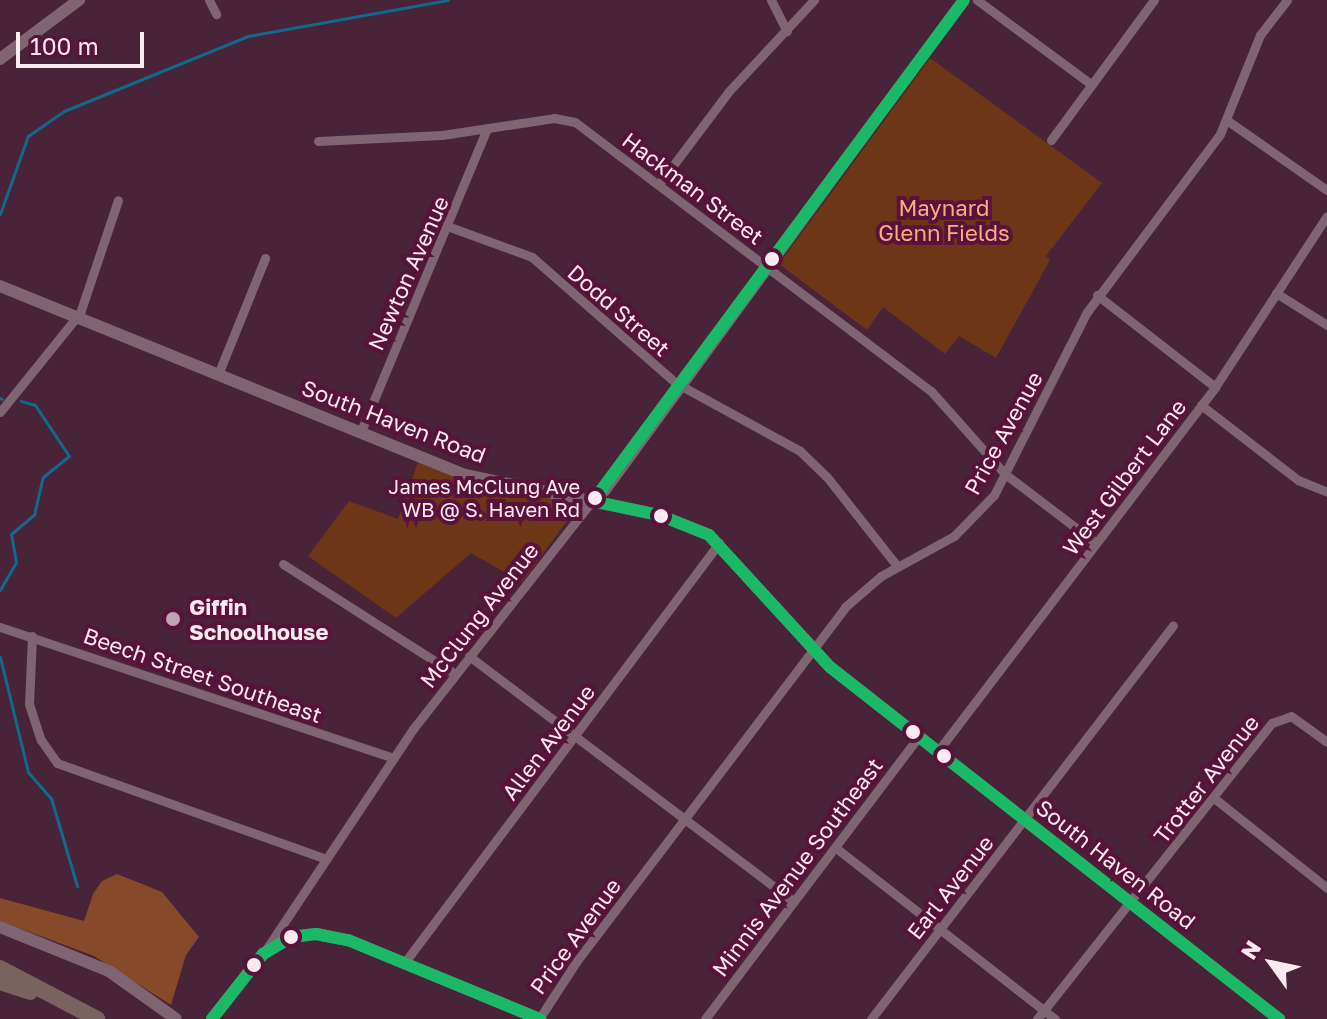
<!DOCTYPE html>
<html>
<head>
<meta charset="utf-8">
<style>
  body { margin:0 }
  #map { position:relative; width:1327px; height:1019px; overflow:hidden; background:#492338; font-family:"Golos Text",sans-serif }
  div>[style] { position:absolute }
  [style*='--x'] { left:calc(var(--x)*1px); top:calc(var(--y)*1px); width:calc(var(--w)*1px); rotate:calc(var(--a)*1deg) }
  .green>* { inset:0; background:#6c3617 }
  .forest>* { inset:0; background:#864929 }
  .stream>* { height:3px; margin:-1.5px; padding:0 1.5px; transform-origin:1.5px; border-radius:1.5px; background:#0f6a8e }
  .minor>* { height:9px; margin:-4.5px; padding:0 4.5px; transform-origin:4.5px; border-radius:4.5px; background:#7f6471 }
  .tertiary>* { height:12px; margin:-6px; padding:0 6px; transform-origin:6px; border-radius:6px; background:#7f6471 }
  .motorway>* { height:16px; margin:-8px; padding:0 8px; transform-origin:8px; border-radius:8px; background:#796360 }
  .bus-1>* { height:12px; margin:-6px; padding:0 6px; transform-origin:6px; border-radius:6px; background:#1ab867 }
  .dots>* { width:22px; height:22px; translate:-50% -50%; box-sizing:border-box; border:4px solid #59133a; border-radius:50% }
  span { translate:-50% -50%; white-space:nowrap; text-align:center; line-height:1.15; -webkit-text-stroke:8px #59133a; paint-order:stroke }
  .bus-label { font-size:20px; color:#fceaf1 }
  .right { translate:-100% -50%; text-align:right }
  .street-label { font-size:22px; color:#fceaf1 }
  .park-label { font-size:22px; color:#f9ae82 }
  .poi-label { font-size:22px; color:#fceaf1; font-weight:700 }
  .left { translate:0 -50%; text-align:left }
  .north { position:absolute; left:1231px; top:923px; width:80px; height:80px; -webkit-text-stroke:6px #59133a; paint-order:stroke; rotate:303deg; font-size:22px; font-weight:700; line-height:32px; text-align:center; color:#fceaf1 }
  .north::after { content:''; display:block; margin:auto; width:28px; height:36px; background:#fceaf1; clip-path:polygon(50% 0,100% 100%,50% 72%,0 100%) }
  .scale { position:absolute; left:16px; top:32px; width:128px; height:36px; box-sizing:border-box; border:4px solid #fceaf1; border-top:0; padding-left:10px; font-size:24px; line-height:28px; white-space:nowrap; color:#fceaf1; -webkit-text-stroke:6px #59133a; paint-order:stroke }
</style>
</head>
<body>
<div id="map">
  <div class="green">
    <div style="clip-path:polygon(930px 58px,1102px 183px,1046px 256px,1050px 260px,996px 358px,959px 336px,945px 354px,883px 307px,867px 330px,779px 264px)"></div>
    <div style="clip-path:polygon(418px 462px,564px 503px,570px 517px,522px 582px,471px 553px,396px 618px,308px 556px,349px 501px,398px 519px)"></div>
  </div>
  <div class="forest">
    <div style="clip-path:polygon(117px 874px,162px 892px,199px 937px,186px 955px,171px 1005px,94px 956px,0 921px,0 898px,84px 921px,93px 894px,102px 881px)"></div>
  </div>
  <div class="stream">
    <div style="--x:0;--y:214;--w:83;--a:-70.3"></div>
    <div style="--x:28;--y:136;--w:44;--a:-34.8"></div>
    <div style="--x:64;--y:111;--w:199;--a:-22.2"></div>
    <div style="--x:248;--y:36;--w:203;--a:-10.2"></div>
    <div style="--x:0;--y:398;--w:2;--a:27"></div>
    <div style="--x:0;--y:590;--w:32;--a:-60"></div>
    <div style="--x:16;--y:562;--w:28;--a:-100"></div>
    <div style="--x:11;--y:534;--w:30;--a:-40"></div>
    <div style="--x:34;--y:515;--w:39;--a:-77"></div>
    <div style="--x:43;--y:477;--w:33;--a:-39"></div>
    <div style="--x:69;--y:456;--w:61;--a:-123.7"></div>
    <div style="--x:35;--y:405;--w:15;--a:-164"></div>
    <div style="--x:0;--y:657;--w:118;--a:76.3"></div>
    <div style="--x:28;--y:772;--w:35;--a:49"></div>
    <div style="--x:51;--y:798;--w:92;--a:73.5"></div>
  </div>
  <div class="minor">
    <div style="--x:209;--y:0;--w:16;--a:63"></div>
    <div style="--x:771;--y:0;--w:35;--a:63"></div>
    <div style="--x:977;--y:0;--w:142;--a:36.4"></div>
    <div style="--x:1228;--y:121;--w:121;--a:34.9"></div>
    <div style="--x:1051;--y:140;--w:174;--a:-53.7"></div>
    <div style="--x:318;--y:141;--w:124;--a:-2.8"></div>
    <div style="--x:442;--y:135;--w:113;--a:-8.6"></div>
    <div style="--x:554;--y:118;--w:21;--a:11"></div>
    <div style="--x:575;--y:122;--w:446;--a:37.1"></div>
    <div style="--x:931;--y:391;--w:111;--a:48.3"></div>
    <div style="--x:1005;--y:474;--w:114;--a:37.2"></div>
    <div style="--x:659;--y:184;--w:116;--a:-53"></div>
    <div style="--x:729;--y:91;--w:125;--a:-47"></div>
    <div style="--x:447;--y:226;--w:90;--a:20"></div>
    <div style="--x:532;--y:257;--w:191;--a:41.2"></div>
    <div style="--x:676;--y:383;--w:141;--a:28.7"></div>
    <div style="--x:800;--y:451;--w:37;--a:44"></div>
    <div style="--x:827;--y:477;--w:113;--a:51.8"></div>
    <div style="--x:1276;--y:293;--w:60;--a:32.1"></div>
    <div style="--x:1097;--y:295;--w:150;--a:37.9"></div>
    <div style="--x:219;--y:372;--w:123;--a:-68"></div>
    <div style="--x:1201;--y:405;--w:123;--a:37.7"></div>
    <div style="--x:1298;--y:480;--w:31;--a:22"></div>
    <div style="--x:0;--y:412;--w:127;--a:-51.1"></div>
    <div style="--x:80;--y:313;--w:119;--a:-71.4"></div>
    <div style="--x:361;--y:431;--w:328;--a:-67.4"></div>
    <div style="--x:283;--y:564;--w:204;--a:32.6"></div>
    <div style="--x:0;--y:627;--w:415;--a:18.4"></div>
    <div style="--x:32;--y:636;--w:68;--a:92.5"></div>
    <div style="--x:29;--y:704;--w:38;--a:72"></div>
    <div style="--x:41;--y:740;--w:28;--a:55"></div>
    <div style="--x:57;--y:763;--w:283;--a:19.6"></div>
    <div style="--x:469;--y:656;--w:405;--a:37.1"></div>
    <div style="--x:938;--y:751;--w:457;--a:-52.7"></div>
    <div style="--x:1215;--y:387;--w:204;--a:-56.8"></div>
    <div style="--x:1214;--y:798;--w:144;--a:38.5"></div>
    <div style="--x:836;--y:848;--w:278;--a:38"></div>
    <div style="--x:265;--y:951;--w:267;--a:-56.3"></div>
    <div style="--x:413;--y:729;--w:281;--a:-51.9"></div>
    <div style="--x:586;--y:508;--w:25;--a:-42"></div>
    <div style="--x:605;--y:491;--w:608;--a:-53.83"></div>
    <div style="--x:405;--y:962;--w:524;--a:-53.15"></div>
    <div style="--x:539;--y:1019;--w:68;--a:-57"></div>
    <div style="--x:576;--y:962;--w:445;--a:-52.8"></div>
    <div style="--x:845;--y:607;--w:48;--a:-40.7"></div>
    <div style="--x:881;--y:576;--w:83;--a:-28.7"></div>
    <div style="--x:954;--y:536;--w:57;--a:-45.7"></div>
    <div style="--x:994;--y:495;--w:205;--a:-63.1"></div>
    <div style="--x:1087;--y:312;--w:222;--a:-53.2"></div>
    <div style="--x:1220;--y:134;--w:107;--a:-68"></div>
    <div style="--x:1260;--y:35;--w:44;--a:-52.4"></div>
    <div style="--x:705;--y:1019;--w:353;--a:-52.9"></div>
    <div style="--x:871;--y:1019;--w:496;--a:-52.5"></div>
    <div style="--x:1037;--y:1019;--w:378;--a:-51.6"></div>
    <div style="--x:1272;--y:723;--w:20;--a:-20"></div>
    <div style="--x:1291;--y:716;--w:44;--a:35.8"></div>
  </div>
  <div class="tertiary">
    <div style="--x:0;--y:59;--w:99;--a:-36.8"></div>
    <div style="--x:0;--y:286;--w:502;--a:22.12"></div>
    <div style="--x:465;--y:475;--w:198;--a:11.7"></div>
    <div style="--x:659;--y:515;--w:54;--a:21.8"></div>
    <div style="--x:709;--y:535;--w:179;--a:47.5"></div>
    <div style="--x:830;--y:667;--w:571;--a:38.1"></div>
    <div style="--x:0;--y:927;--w:118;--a:22"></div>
    <div style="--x:109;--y:971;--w:82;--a:35.6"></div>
    <div style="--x:212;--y:1019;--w:83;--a:-51.9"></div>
    <div style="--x:263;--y:954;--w:33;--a:-31"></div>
    <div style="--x:291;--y:937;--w:25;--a:-7"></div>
    <div style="--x:316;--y:934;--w:33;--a:11"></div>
    <div style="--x:348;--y:940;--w:208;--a:22.4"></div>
  </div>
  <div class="motorway">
    <div style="--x:0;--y:968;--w:110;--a:27.7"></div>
    <div style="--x:0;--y:982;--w:32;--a:18"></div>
  </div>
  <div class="bus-1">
    <div style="--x:593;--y:501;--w:67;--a:12"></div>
    <div style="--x:659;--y:515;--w:54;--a:21.8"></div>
    <div style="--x:709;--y:535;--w:179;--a:47.5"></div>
    <div style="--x:830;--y:667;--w:571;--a:38.1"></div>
    <div style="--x:593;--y:501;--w:623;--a:-53.48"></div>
    <div style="--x:212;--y:1019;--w:83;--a:-51.9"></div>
    <div style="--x:263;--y:954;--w:33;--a:-31"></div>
    <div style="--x:291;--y:937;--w:25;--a:-7"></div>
    <div style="--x:316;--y:934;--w:33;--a:11"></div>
    <div style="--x:348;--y:940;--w:208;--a:22.4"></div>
  </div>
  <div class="dots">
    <div style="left:772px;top:259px;background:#fceaf1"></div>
    <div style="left:595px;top:498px;background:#fceaf1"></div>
    <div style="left:661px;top:516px;background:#fceaf1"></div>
    <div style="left:173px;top:619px;background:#bda4b0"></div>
    <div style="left:913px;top:732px;background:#fceaf1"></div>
    <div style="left:944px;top:756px;background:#fceaf1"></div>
    <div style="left:291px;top:937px;background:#fceaf1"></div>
    <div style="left:254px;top:965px;background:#fceaf1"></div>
  </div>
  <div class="bus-label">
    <span class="right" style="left:580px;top:498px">James McClung Ave<br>WB @ S. Haven Rd</span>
  </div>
  <div class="street-label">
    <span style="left:693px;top:188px;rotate:37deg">Hackman Street</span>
    <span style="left:408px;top:273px;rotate:-66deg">Newton Avenue</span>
    <span style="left:619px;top:310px;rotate:41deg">Dodd Street</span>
    <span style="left:394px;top:421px;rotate:21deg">South Haven Road</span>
    <span style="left:1003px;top:433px;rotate:-61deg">Price Avenue</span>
    <span style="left:1124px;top:477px;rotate:-53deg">West Gilbert Lane</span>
    <span style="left:479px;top:615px;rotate:-52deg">McClung Avenue</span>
    <span style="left:203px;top:675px;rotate:19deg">Beech Street Southeast</span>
    <span style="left:548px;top:742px;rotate:-53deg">Allen Avenue</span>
    <span style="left:1206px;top:779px;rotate:-52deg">Trotter Avenue</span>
    <span style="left:1116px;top:864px;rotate:38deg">South Haven Road</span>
    <span style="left:797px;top:867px;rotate:-53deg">Minnis Avenue Southeast</span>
    <span style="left:950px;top:887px;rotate:-52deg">Earl Avenue</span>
    <span style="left:575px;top:936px;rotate:-54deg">Price Avenue</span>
  </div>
  <div class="park-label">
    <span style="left:944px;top:220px">Maynard<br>Glenn Fields</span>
  </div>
  <div class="poi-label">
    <span class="left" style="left:189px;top:619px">Giffin<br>Schoolhouse</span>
  </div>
  <div class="north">N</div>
  <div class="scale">100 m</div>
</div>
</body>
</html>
